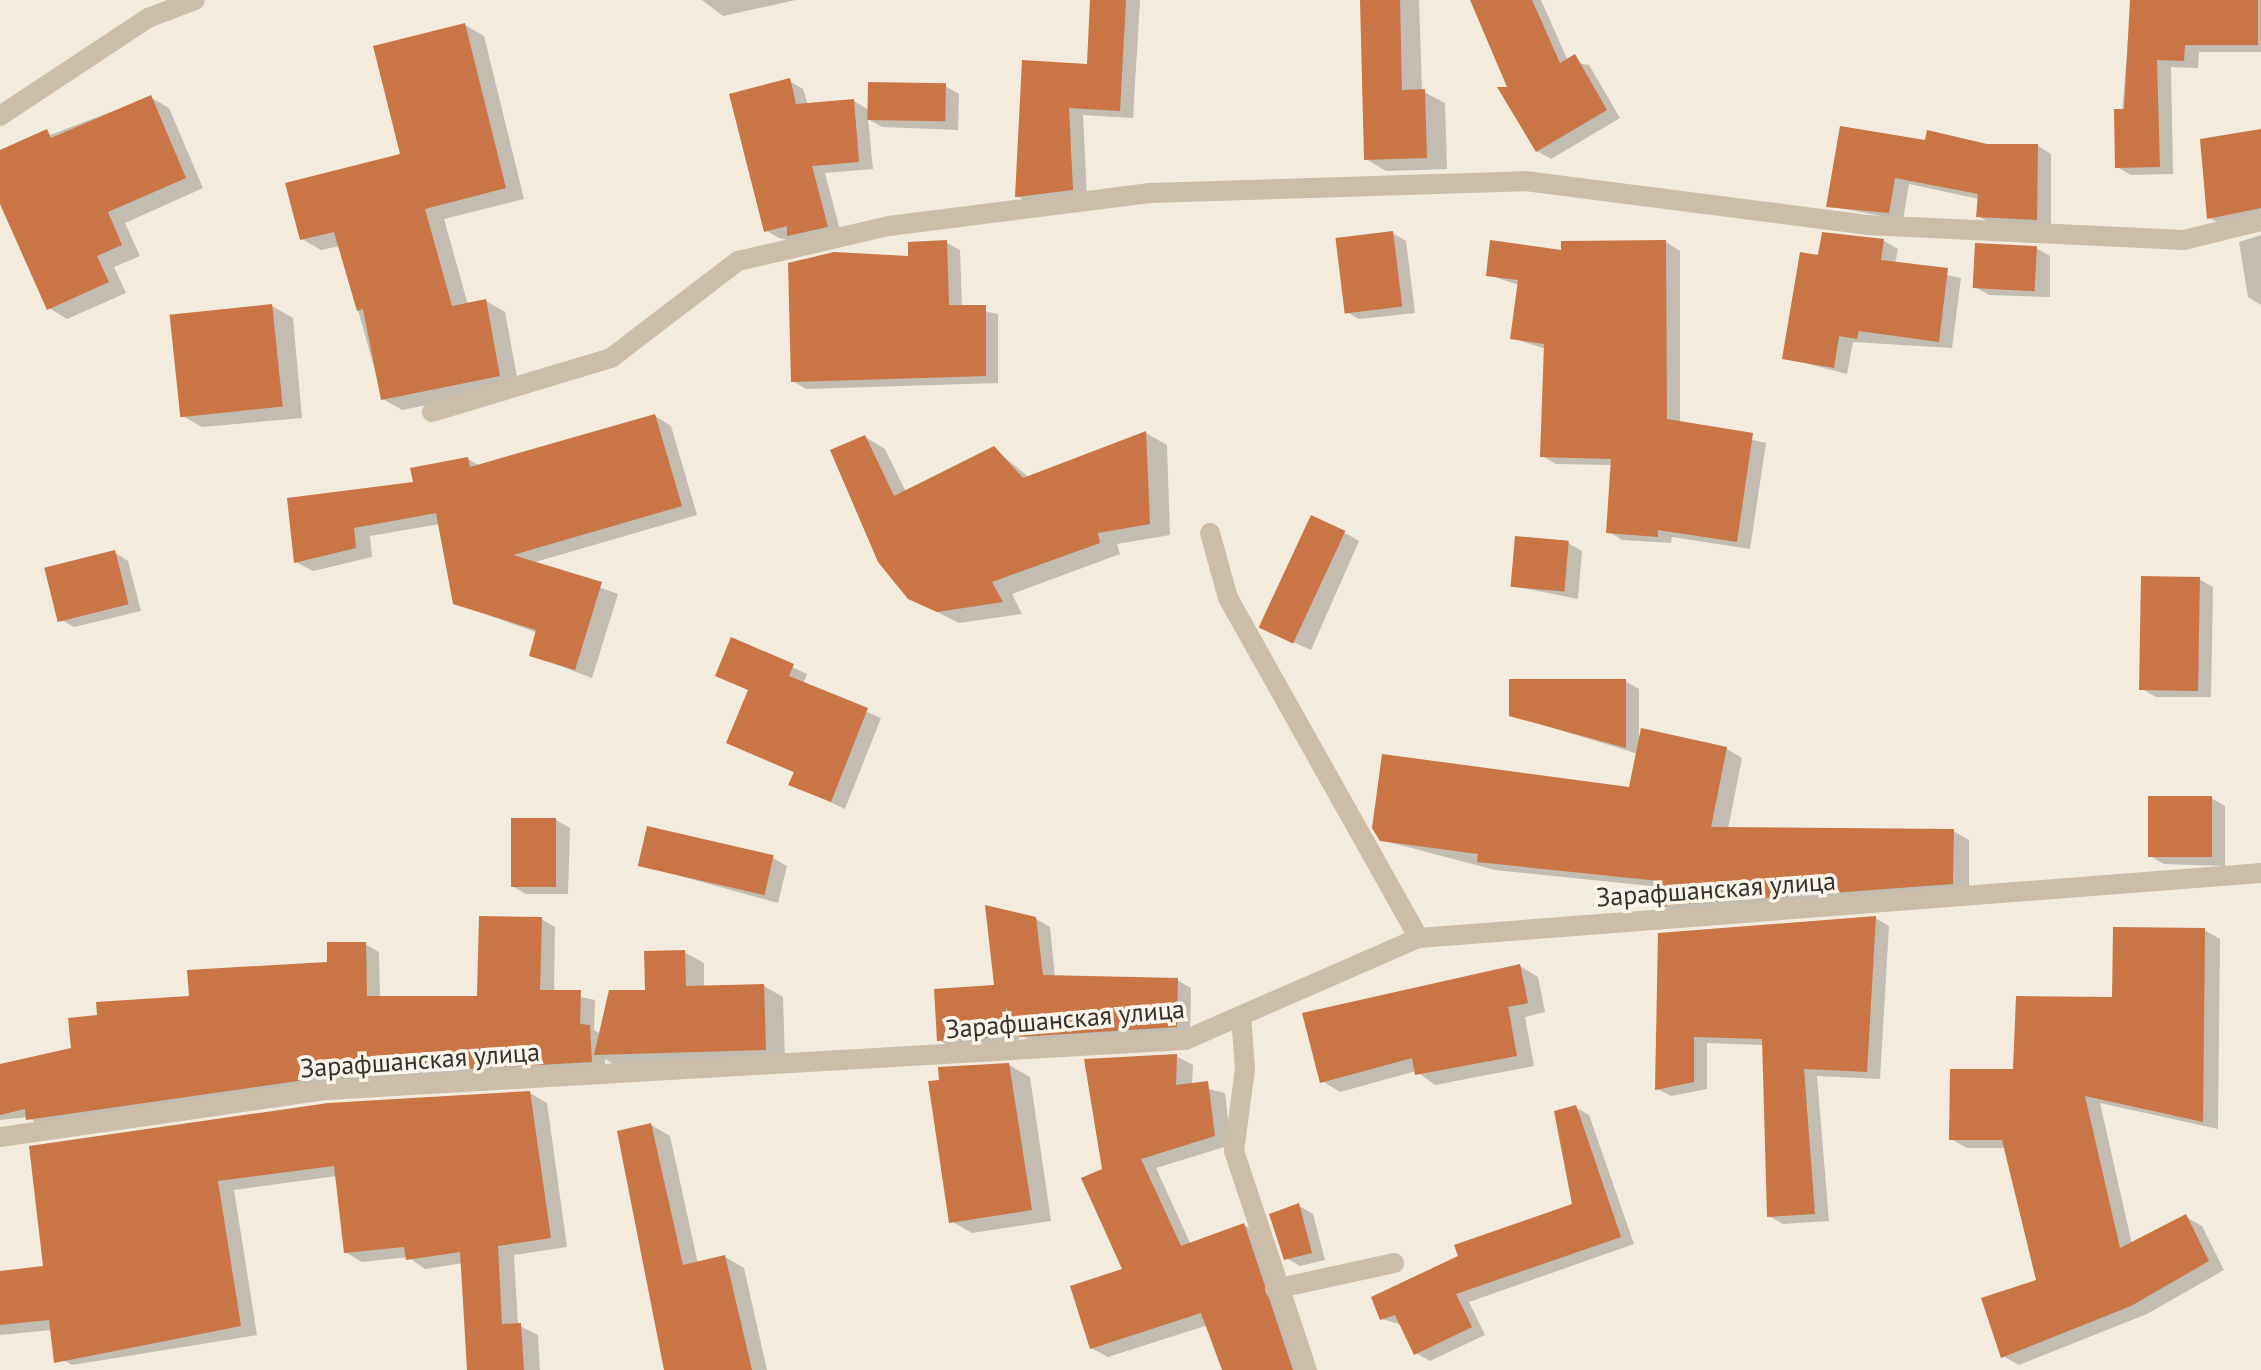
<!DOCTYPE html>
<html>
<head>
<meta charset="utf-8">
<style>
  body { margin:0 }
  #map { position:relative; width:2261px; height:1370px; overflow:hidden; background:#f3ecde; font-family:"PT Sans",sans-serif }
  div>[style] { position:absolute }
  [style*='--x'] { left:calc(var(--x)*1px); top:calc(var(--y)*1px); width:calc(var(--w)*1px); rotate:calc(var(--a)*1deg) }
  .shadow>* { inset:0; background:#0003 }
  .building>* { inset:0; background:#c97546; transform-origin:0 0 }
  .lane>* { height:20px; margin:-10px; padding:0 10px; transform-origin:10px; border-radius:10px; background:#ccbda9 }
  .street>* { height:20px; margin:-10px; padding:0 10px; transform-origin:10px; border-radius:10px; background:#ccbda9 }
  span { translate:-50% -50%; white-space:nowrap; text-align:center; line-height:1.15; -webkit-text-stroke:7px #fbf5eb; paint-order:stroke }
  .street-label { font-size:26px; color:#393029 }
</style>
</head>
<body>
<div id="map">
  <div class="shadow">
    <div style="clip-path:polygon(702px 0,796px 0,723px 16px)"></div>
    <div style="clip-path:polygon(1092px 0,1140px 0,1133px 118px,1083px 115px,1087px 197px,1031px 204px,1017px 196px,1089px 66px)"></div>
    <div style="clip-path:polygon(1362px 0,1419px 0,1422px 91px,1445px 103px,1447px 169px,1386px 171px,1366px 159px)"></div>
    <div style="clip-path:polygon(1472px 0,1541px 0,1568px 61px,1589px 65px,1620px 118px,1551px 159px,1537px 151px)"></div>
    <div style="clip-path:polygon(2132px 0,2261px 0,2261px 52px,2199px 52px,2198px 68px,2171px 67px,2173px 174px,2131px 175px,2117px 167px)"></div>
    <div style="clip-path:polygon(465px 25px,484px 36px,524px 199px,444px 219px,468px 305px,486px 301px,505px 312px,519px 387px,402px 410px,383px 399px,340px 246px,321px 250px,302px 239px,403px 156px)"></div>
    <div style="clip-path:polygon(789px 81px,803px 89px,808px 105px,854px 101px,869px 110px,945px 86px,959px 94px,958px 130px,882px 127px,868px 119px,873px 169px,825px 173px,841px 234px,803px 243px,779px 238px,765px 230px)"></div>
    <div style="clip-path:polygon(150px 97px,169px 108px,203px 188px,125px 223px,140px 256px,114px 267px,126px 293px,67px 319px,49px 308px,0 199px,0 154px)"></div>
    <div style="clip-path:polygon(2261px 131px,2261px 221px,2226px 227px,2208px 217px)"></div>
    <div style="clip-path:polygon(1927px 142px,2038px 146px,2051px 154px,2051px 227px,1992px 224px,1978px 216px,1979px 199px,1909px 184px,1903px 220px,1829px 206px)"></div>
    <div style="clip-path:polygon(1392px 233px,1406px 241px,1415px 313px,1359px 319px,1345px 311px)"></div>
    <div style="clip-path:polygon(1824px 234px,1884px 241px,1898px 249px,1895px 264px,1961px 278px,1952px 348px,1853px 342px,1847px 374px,1785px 358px)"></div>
    <div style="clip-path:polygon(2261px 235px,2261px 305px,2248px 297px,2239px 242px)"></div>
    <div style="clip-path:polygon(1666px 242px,1680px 251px,1680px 423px,1766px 443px,1750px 549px,1672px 537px,1671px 543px,1622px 540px,1608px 531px,1612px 465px,1556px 464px,1542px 456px,1546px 349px,1512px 338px,1519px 285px,1488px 275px,1563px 252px)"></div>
    <div style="clip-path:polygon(947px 243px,960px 250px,962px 307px,998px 314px,998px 383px,806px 389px,793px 381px,910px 258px)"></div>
    <div style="clip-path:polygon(2036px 248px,2050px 256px,2050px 297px,1989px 295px,1975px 287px)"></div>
    <div style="clip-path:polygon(272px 306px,293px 318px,302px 418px,202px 427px,181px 415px)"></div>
    <div style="clip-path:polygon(655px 416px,671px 426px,697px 515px,532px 563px,618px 594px,592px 678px,531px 655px,538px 633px,455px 603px,440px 524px,370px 536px,372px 557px,313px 571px,296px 562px,415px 484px,468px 459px,480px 466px)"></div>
    <div style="clip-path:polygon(1146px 433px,1167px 445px,1170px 535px,1117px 544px,1120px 554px,1012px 594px,1022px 614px,959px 623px,909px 598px,865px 437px,885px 449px,906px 492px,994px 449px,1030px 478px)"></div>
    <div style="clip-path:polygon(1345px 533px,1359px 541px,1311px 650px,1277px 635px)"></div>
    <div style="clip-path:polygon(1568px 543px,1582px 551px,1578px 599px,1512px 586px)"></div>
    <div style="clip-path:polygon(114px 552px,128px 561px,141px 611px,74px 627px,60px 619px)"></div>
    <div style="clip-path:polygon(2199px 579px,2213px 587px,2211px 697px,2156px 697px,2142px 689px)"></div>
    <div style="clip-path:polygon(732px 639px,807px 674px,803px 684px,881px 718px,845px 809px,791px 784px,795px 773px,742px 750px,750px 691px)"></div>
    <div style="clip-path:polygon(1625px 681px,1639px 689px,1639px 740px,1727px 749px,1742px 758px,1728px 829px,1953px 831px,1969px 840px,1969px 892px,1676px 914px,1660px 905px,1661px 887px,1495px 870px,1381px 840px,1631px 789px,1638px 754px,1511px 715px)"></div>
    <div style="clip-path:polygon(2211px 798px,2225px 806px,2225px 866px,2164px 864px,2150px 856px)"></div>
    <div style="clip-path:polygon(556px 820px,570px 828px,568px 894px,526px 894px,512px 886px)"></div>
    <div style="clip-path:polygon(773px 858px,787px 866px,778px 903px,640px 865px)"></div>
    <div style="clip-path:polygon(1875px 918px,1889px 926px,1880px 1079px,1817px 1076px,1829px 1221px,1783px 1224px,1769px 1216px,1764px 1045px,1707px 1043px,1707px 1089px,1671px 1096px,1657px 1089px,1660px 934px)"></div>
    <div style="clip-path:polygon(541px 919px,555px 927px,554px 992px,595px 1000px,594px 1030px,601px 1034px,684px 952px,704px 963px,704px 987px,764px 986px,783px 997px,785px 1060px,615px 1065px,605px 1059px,605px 1068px,42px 1127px,28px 1117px,0 1120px,0 1066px,73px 1050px,191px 998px,329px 964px,365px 944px,379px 952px,380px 998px,479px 998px)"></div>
    <div style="clip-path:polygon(1036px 919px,1050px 927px,1055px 977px,1177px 980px,1191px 988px,1190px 1034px,1035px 1043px,1019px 1034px,1019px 1044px,952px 1048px,939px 1040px,996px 987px)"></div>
    <div style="clip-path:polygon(2204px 930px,2220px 939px,2218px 1129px,2100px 1103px,2132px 1244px,2186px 1217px,2202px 1226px,2224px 1270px,2147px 1314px,2019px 1365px,2003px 1356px,2038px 1282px,2006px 1148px,1967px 1148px,1951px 1139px,2015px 1071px)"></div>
    <div style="clip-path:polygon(1520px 966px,1538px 977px,1545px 1012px,1525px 1017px,1534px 1066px,1435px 1085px,1416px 1071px,1340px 1092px,1322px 1081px)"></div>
    <div style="clip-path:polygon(1176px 1056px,1193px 1065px,1192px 1085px,1225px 1093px,1231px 1145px,1156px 1168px,1191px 1245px,1244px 1225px,1261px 1235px,1309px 1370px,1224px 1370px,1208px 1325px,1108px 1357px,1091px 1348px,1125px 1270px,1104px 1170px)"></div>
    <div style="clip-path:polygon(1009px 1065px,1030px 1077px,1051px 1221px,972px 1233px,951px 1221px,941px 1081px)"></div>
    <div style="clip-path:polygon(530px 1093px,547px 1103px,567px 1247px,514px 1255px,518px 1325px,538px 1335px,540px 1370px,469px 1370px,463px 1263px,425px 1269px,408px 1257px,362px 1262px,345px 1252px,337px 1176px,234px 1190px,257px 1335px,72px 1365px,55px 1355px,52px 1330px,0 1335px,0 1273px,45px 1268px,32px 1148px)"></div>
    <div style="clip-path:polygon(1575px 1107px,1589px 1115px,1634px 1244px,1469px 1302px,1485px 1335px,1430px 1361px,1416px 1353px,1402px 1325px,1382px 1319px,1574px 1205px)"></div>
    <div style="clip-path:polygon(651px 1125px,670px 1136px,698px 1264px,725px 1257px,744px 1268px,767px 1370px,667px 1370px)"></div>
    <div style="clip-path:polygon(1299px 1206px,1313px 1214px,1325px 1260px,1300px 1266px,1286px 1258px)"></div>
  </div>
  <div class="building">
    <div style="clip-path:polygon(1090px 0,1126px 0,1120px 111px,1069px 108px,1073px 190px,1015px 197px,1022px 60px,1087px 64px)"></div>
    <div style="clip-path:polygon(1360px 0,1400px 0,1402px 90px,1425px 89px,1427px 158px,1364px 160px)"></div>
    <div style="clip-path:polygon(1470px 0,1532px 0,1560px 63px,1575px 54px,1607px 110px,1536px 152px,1497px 87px,1507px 87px)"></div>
    <div style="clip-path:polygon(2130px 0,2258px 0,2258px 45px,2185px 45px,2184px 61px,2157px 60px,2160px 167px,2115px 168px,2114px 109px,2124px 109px)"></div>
    <div style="clip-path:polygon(465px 23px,506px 188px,425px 209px,452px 306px,486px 299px,500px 376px,381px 400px,363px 309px,357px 311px,334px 232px,300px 240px,285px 183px,400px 154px,373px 46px)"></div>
    <div style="clip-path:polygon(790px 78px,796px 104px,854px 99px,859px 162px,812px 166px,828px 227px,787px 236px,787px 226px,764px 232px,729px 94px)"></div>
    <div style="left:868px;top:82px;width:78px;height:38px;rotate:1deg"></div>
    <div style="clip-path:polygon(151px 95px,186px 178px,108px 212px,122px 245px,97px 256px,109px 282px,47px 310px,0 204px,0 150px,47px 129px,51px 138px)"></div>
    <div style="clip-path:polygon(1840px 126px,1925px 140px,1927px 130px,1987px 144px,2038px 144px,2037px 220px,1976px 217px,1978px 194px,1895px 178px,1889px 213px,1826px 207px)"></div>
    <div style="clip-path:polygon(2261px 129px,2261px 208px,2207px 219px,2200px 139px)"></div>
    <div style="left:1393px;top:231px;width:76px;height:58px;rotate:83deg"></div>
    <div style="clip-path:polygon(1822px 232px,1884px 239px,1881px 260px,1948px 268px,1939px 342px,1859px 331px,1857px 339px,1839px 336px,1834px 368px,1782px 359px,1800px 252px,1818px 255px)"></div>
    <div style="clip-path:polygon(947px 240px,949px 305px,986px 305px,986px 376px,791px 382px,788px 263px,834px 252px,908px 256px,908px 242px)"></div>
    <div style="clip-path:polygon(1490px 240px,1561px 250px,1561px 241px,1666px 240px,1667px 419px,1753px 433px,1737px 542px,1658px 530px,1658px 537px,1606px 533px,1611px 459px,1540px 457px,1544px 344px,1510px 339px,1518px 280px,1486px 276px)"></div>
    <div style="left:1975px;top:243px;width:62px;height:45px;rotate:3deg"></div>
    <div style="left:272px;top:304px;width:103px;height:103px;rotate:84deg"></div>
    <div style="clip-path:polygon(655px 414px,682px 506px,513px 555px,602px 582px,575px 670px,529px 656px,536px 630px,453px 604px,436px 513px,354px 528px,356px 548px,294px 563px,287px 498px,413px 482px,410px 468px,468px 457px,470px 467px)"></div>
    <div style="clip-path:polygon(1146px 431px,1150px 524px,1098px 533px,1100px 543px,992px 582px,1003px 602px,937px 612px,908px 599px,878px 562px,830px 450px,865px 435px,894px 496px,994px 446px,1023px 478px)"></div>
    <div style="left:1311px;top:515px;width:38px;height:124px;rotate:25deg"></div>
    <div style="left:1515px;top:536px;width:54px;height:51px;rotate:5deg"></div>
    <div style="left:115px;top:550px;width:56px;height:73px;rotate:76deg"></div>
    <div style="left:2141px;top:576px;width:59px;height:114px;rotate:1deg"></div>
    <div style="clip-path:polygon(731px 637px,794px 664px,789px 676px,868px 708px,831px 802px,788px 785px,794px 772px,726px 743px,748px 690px,715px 676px)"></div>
    <div style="clip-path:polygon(1509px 679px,1626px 679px,1626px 748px,1509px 716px)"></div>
    <div style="clip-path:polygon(1641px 728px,1727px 747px,1711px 827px,1954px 829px,1953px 884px,1658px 906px,1659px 881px,1477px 862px,1478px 854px,1380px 841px,1372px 828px,1382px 754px,1629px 787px)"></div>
    <div style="left:2148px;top:796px;width:64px;height:61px"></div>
    <div style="left:511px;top:818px;width:45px;height:69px"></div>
    <div style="left:647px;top:826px;width:130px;height:41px;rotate:13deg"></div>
    <div style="clip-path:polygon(985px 905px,1036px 917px,1043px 975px,1178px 978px,1177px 1027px,1019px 1037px,1006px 1007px,1005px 1037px,937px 1041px,934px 989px,994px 985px)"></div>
    <div style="clip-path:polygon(479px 916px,542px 917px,540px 990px,581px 990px,580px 1024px,590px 1025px,592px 1062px,326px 1077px,26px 1120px,25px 1109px,0 1115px,0 1064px,71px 1048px,68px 1018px,97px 1015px,96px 1002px,189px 996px,187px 970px,327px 962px,327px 942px,366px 942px,367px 996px,477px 996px)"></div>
    <div style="clip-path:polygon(1876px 916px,1867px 1072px,1804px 1069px,1815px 1214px,1767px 1217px,1762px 1039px,1694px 1037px,1694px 1082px,1655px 1090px,1658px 933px)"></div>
    <div style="clip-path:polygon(2113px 927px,2205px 928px,2203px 1122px,2085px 1096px,2120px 1248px,2186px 1214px,2209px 1261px,2131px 1306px,2001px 1358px,1981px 1298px,2036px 1280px,2002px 1140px,1949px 1140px,1950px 1069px,2013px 1069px,2016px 996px,2112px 997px)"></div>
    <div style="clip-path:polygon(685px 950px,686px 986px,764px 984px,766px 1050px,594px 1055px,609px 990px,645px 990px,644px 951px)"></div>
    <div style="clip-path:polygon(1520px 964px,1528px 1003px,1508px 1007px,1517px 1056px,1415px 1075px,1412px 1058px,1320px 1083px,1302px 1013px)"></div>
    <div style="clip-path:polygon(1177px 1054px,1176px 1085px,1208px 1081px,1215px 1136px,1141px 1159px,1181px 1246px,1244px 1223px,1293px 1370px,1222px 1370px,1201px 1313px,1090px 1349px,1070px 1286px,1122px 1269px,1081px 1178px,1102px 1169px,1084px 1059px)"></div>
    <div style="clip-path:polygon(1009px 1063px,1032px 1210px,949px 1223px,928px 1081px,939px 1080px,938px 1067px)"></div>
    <div style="clip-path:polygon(530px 1091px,551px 1238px,498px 1246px,502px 1324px,521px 1323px,524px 1370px,467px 1370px,460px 1252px,406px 1260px,404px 1247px,344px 1253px,334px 1166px,218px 1181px,241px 1326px,54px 1363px,49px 1320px,0 1325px,0 1271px,43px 1266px,29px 1146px,328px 1103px)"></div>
    <div style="clip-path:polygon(1576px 1105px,1621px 1237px,1456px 1294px,1472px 1327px,1414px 1355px,1395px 1315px,1380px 1320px,1371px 1297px,1458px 1256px,1454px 1245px,1572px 1204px,1554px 1111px)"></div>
    <div style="clip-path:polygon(651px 1123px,683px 1265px,725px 1255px,752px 1370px,664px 1370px,617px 1131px)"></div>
    <div style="clip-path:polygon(1299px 1203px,1312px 1253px,1284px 1260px,1269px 1214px)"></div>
  </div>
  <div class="lane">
    <div style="--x:1210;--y:533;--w:67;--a:74.5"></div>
    <div style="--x:1228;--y:598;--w:390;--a:60.7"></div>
    <div style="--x:1241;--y:1016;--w:53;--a:85.7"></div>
    <div style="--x:1245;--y:1069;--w:83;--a:97.6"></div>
    <div style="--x:1234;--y:1151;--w:231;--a:71.6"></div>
    <div style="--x:1275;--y:1289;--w:122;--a:-12.3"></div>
  </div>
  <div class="street">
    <div style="--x:0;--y:116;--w:178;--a:-33.5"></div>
    <div style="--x:148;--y:18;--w:50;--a:-21"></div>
    <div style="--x:432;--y:412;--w:187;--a:-16.8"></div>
    <div style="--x:611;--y:358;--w:160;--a:-37.4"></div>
    <div style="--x:738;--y:261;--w:155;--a:-13.1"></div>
    <div style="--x:889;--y:226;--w:263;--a:-7.2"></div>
    <div style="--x:1150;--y:193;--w:375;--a:-1.8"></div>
    <div style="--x:1525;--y:181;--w:345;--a:7.3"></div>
    <div style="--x:1867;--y:225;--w:317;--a:2.7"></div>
    <div style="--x:2184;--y:240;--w:79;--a:-13.9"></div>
    <div style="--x:0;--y:1137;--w:330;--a:-8.2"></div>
    <div style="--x:327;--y:1090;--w:859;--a:-3.34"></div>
    <div style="--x:1185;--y:1040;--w:255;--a:-23.6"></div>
    <div style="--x:1419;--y:938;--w:845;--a:-4.41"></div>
  </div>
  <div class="street-label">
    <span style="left:1716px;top:889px;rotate:-4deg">Зарафшанская улица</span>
    <span style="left:1065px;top:1019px;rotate:-5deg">Зарафшанская улица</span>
    <span style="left:420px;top:1060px;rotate:-4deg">Зарафшанская улица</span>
  </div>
</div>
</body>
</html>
